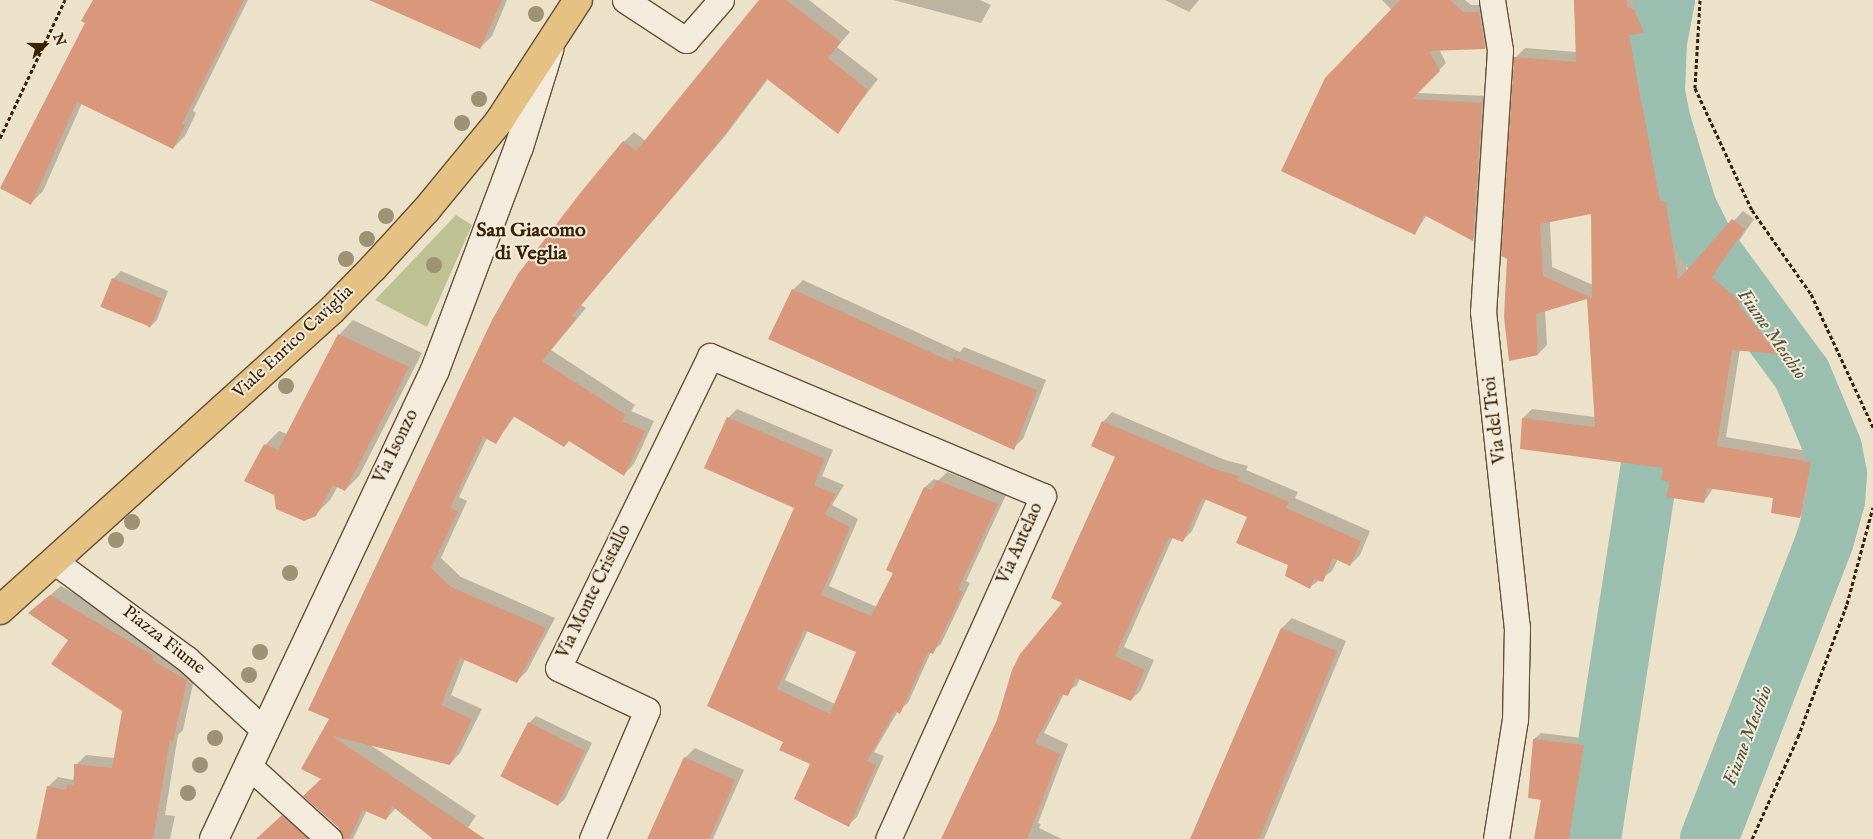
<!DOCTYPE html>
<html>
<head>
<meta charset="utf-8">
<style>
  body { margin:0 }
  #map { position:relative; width:1873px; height:839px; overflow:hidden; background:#ece2c9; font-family:"IM FELL English",serif }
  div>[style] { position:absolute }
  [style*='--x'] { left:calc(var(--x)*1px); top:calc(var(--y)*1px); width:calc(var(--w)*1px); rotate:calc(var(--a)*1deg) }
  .green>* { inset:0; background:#bec292 }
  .shadow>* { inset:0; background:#0003 }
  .stream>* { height:10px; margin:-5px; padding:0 5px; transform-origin:5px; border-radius:5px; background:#9abfb0 }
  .river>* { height:58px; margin:-29px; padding:0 29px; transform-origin:29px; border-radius:29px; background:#9abfb0 }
  .building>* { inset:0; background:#d9987c; transform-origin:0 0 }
  .path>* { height:3px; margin-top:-1.5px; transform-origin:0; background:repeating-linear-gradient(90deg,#382104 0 4px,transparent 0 6.5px) }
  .roads { filter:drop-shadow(1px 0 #655135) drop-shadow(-1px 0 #655135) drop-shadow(0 1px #655135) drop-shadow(0 -1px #655135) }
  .minor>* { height:25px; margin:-12.5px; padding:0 12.5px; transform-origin:12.5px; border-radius:12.5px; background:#f3ecdc }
  .secondary>* { height:28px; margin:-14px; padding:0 14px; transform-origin:14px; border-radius:14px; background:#f3ecdc }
  .primary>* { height:28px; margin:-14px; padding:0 14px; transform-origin:14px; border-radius:14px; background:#e6c184 }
  .trees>* { width:16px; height:16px; margin:-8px; border-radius:50%; background:#9f9274 }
  span { translate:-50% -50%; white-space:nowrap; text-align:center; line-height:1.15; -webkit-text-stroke:4px #f3ecdc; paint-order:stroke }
  .street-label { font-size:18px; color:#382104 }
  .water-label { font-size:19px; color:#555038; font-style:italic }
  .quarter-label { font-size:20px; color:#382104; font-weight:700 }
  .north { position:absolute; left:20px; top:20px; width:50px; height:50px; -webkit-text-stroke:4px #f3ecdc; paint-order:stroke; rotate:69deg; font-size:14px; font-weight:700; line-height:20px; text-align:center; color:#382104 }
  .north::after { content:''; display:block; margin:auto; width:18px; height:22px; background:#382104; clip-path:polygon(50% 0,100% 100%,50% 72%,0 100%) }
</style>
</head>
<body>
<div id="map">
  <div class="green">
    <div style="clip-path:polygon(456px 215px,472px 225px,427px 327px,375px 300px)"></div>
  </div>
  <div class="shadow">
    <div style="clip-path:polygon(94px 0,248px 0,193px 111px,196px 113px,185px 136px,173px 148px,82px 103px,43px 191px,31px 203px,1px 189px,87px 22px)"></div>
    <div style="clip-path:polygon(372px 0,507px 0,492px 36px,480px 48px)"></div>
    <div style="clip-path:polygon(761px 0,809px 0,850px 32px,837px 47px,878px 79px,837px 132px,768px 79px,725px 136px,581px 305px,586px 308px,551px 350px,635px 405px,631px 411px,654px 421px,634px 464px,624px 474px,569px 440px,515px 416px,495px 443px,487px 438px,459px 497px,467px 501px,441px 558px,461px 577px,555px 618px,527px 671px,517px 681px,465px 659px,451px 695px,482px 709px,460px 753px,450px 764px,369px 744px,476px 816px,460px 839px,435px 839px,396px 808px,386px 819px,367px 810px,353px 839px,343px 839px,322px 779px,331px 718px,310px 709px,493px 320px,624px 142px,634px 132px,646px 141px)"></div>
    <div style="clip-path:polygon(893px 0,980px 0,991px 5px,981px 23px)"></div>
    <div style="clip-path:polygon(1165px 0,1199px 0,1189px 12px)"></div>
    <div style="clip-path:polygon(1382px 0,1465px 0,1471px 5px,1486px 5px,1492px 40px,1485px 48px,1439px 49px,1446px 63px,1417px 93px,1489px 96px,1480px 232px,1473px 239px,1427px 215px,1415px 233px,1392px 10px)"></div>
    <div style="clip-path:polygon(evenodd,1574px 0,1643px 0,1652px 23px,1640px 33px,1669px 192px,1675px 193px,1687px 271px,1743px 211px,1754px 219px,1721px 267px,1749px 291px,1748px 295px,1787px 343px,1778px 352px,1740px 349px,1726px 437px,1819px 453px,1810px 508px,1800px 517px,1775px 497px,1714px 487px,1704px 502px,1672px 481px,1664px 467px,1522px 448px,1523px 418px,1532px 409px,1595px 417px,1588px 297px,1545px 310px,1547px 345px,1538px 354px,1515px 58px,1525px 48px,1577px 52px,1574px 0,1593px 212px,1593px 285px,1552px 267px,1550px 221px,1593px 212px)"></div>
    <div style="clip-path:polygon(121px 271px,168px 291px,157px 320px,149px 328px,113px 279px)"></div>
    <div style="clip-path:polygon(803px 280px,960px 352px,964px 347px,1046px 380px,1023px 439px,1013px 448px,770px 339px,793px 290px)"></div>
    <div style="clip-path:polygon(353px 320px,422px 353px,359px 476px,345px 490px,338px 486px,330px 500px,315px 515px,265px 445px,279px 431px,287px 434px,339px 335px)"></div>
    <div style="clip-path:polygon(evenodd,737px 409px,833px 450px,822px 476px,844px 485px,832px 505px,858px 519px,829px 586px,877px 607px,895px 573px,925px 487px,934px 479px,938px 481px,947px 472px,1006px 495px,966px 581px,970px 583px,941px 644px,931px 652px,908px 703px,898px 711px,874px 752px,884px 756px,857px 817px,848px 825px,811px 764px,785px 741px,708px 706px,796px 507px,728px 418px,737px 409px,808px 630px,857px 651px,835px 704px,785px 680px,808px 630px)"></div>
    <div style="clip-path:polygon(1112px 412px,1225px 460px,1248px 466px,1246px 470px,1298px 492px,1295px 498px,1370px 531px,1360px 555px,1350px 565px,1338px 559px,1332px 571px,1310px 587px,1248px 517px,1206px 499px,1192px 531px,1182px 541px,1173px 537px,1124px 647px,1154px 660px,1141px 690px,1131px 700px,1080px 678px,1077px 685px,1064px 694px,1044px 733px,1068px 744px,1038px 823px,1041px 824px,1039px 828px,1062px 839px,943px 839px,1064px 602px,1117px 456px,1103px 422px)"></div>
    <div style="clip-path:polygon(61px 586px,163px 646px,196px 670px,183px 730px,178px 735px,165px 815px,175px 816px,170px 839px,37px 839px,48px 787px,58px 777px,73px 780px,76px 765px,86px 755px,115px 758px,123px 710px,69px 640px,30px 613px)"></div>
    <div style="clip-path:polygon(1292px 618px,1346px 641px,1264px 839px,1191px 839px,1282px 628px)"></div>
    <div style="clip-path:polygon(536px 716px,592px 743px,565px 799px,557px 806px,529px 723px)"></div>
    <div style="clip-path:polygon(1541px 733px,1590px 739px,1575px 839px,1537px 839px,1543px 799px,1534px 739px)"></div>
    <div style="clip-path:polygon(695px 748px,744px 770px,713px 839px,648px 839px,685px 758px)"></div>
    <div style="clip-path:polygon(293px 806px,331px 839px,257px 839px)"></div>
  </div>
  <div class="stream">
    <div style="--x:1639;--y:0;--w:40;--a:58"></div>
  </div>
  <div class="river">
    <div style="--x:1666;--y:0;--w:43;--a:100.8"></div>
    <div style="--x:1658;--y:42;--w:50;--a:92.3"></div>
    <div style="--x:1656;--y:92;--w:31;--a:79"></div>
    <div style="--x:1662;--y:122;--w:90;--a:73.2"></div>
    <div style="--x:1688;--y:208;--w:40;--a:63.4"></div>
    <div style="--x:1706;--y:244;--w:162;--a:53.6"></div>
    <div style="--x:1802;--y:374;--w:80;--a:67.3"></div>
    <div style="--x:1833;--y:448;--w:26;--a:79"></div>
    <div style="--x:1838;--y:474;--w:26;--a:94"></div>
    <div style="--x:1836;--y:500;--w:41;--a:105.4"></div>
    <div style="--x:1825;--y:540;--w:321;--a:111.2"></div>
    <div style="--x:1592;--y:839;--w:455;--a:-81.2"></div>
  </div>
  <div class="building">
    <div style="clip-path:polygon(93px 0,244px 0,182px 124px,185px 125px,173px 149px,77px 102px,31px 205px,0 188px,85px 23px,81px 21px)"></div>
    <div style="clip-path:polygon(369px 0,502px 0,480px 49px)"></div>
    <div style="clip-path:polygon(759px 0,786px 0,841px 42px,828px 58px,868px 90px,838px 134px,767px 79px,715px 147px,572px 316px,577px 318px,542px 361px,626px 415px,622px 421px,645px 431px,624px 476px,569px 441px,564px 447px,513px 416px,496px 444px,483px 437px,450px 508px,458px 511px,431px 568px,451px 587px,546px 628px,517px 683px,460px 658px,441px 705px,472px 719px,450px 765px,332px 736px,485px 839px,433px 839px,392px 806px,386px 820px,363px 810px,349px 839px,343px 839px,339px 828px,303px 796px,321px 779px,301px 769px,329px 719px,308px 710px,492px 320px,518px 274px,581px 192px,623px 141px,636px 151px)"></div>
    <div style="clip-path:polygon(1400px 0,1450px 0,1463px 12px,1479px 12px,1485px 49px,1429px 51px,1440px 71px,1412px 99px,1482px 103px,1473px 241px,1424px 215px,1415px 235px,1281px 171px,1325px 78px)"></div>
    <div style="clip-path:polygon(evenodd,1574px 0,1627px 0,1627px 7px,1634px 9px,1644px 33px,1629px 35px,1660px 201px,1666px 202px,1678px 280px,1732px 219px,1745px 229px,1712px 277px,1740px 301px,1739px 305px,1778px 354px,1732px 350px,1717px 446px,1811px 462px,1800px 518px,1771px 513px,1773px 498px,1707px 488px,1704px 503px,1666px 497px,1670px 482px,1661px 480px,1663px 468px,1520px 449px,1522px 418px,1595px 427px,1587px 299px,1536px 314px,1538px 355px,1509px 361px,1504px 317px,1507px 259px,1501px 256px,1514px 57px,1576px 62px,1574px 0,1591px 214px,1592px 298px,1543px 276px,1540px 224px,1591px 214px)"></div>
    <div style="left:112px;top:278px;width:54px;height:31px;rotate:22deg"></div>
    <div style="clip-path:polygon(792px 289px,952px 362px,954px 357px,1037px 390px,1014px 450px,768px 339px)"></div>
    <div style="clip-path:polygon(338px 334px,409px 367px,345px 491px,333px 485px,316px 516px,304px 521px,276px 509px,274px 495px,244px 481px,264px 444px,278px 450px)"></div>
    <div style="clip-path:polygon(evenodd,727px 417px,825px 459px,814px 485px,836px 494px,825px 514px,850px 527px,821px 595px,871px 616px,893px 573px,886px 570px,924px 487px,932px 490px,937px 480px,998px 504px,958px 589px,963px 592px,933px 654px,928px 652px,900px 714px,895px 711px,867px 761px,876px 765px,849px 827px,794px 799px,810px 764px,779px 750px,783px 742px,707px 706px,794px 508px,704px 468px,727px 417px,804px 630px,856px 652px,830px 714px,777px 689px,804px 630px)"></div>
    <div style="clip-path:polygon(1102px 421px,1215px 469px,1239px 476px,1237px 480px,1289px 502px,1286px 508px,1361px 541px,1350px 566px,1333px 558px,1323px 582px,1314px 579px,1310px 589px,1285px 576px,1288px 565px,1236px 543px,1247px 517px,1202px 498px,1183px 542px,1169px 537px,1115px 656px,1145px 670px,1131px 701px,1076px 678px,1068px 696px,1061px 694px,1035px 743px,1060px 754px,1027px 839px,941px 839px,997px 720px,1012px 670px,1020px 654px,1062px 603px,1051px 598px,1115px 457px,1091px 446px)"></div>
    <div style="clip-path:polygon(50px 595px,154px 656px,152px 660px,187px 680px,173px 742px,170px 739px,153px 839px,36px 839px,47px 786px,66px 790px,67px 784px,74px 785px,74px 764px,112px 768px,122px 711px,51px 664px,68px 640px,28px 613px)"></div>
    <div style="clip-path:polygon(1281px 628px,1337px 651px,1259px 839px,1190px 839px)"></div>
    <div style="left:528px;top:722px;width:64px;height:61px;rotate:27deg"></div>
    <div style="clip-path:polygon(1533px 739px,1584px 745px,1569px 839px,1534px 839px,1541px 800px,1528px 798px)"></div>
    <div style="clip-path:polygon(684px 757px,735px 780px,709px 839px,647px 839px)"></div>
    <div style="clip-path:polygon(282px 815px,308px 839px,256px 839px)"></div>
  </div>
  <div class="path">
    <div style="--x:1700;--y:0;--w:88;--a:93.3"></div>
    <div style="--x:1695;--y:88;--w:135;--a:65"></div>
    <div style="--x:1752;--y:210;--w:103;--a:54.9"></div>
    <div style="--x:1811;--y:294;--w:147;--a:65"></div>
    <div style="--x:0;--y:138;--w:153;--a:-64.8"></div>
    <div style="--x:1752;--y:839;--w:112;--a:-65.7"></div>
    <div style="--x:1798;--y:737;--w:142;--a:-69.8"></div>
    <div style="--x:1847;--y:604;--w:100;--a:-75"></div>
  </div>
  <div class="roads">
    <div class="minor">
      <div style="--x:625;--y:0;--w:73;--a:33.3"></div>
      <div style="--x:686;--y:40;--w:53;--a:-48.8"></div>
      <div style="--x:1492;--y:0;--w:51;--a:80.9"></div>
      <div style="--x:1500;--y:50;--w:262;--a:93.7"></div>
      <div style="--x:1483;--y:311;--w:318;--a:83.9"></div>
      <div style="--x:1517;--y:627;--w:92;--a:91.2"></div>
      <div style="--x:1515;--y:719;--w:121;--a:99"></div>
      <div style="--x:54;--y:561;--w:165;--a:36.4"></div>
      <div style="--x:187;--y:659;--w:106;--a:42.7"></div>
      <div style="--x:248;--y:765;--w:110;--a:42.4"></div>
      <div style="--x:592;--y:839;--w:140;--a:-66.9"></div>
      <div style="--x:647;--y:710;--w:98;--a:-154.7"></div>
      <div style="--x:558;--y:668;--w:347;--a:-64"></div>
      <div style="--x:710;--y:356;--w:361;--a:22.8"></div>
      <div style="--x:1043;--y:496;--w:376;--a:114.3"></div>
    </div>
    <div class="secondary">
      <div style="--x:214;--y:839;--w:518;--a:-64.77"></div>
      <div style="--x:435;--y:370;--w:238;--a:-69.4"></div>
      <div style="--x:519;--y:147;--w:102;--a:-72.8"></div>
    </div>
    <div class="primary">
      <div style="--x:0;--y:610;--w:446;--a:-42.1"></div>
      <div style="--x:331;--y:311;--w:60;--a:-45.7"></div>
      <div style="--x:373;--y:268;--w:80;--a:-47.5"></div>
      <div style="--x:427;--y:209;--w:115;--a:-50.6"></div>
      <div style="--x:500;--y:120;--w:143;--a:-57"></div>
    </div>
  </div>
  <div class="trees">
    <div style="left:536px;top:14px"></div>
    <div style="left:479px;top:99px"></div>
    <div style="left:462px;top:123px"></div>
    <div style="left:386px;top:216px"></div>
    <div style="left:367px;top:239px"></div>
    <div style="left:346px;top:259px"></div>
    <div style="left:434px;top:265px"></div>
    <div style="left:286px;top:386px"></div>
    <div style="left:132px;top:522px"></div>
    <div style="left:116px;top:540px"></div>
    <div style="left:290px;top:573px"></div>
    <div style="left:260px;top:652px"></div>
    <div style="left:249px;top:675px"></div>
    <div style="left:215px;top:738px"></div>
    <div style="left:200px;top:765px"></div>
    <div style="left:188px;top:793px"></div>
  </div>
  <div class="street-label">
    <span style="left:294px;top:343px;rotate:-43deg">Viale Enrico Caviglia</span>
    <span style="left:1496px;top:420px;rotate:-97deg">Via del Troi</span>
    <span style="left:397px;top:447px;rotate:-64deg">Via Isonzo</span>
    <span style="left:1021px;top:544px;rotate:-66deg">Via Antelao</span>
    <span style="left:595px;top:592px;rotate:-64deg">Via Monte Cristallo</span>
    <span style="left:163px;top:641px;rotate:38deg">Piazza Fiume</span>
  </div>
  <div class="water-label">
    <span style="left:1771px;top:335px;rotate:55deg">Fiume Meschio</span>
    <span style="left:1749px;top:736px;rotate:-69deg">Fiume Meschio</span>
  </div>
  <div class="quarter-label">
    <span style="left:531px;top:242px">San Giacomo<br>di Veglia</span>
  </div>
  <div class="north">N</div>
</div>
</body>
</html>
